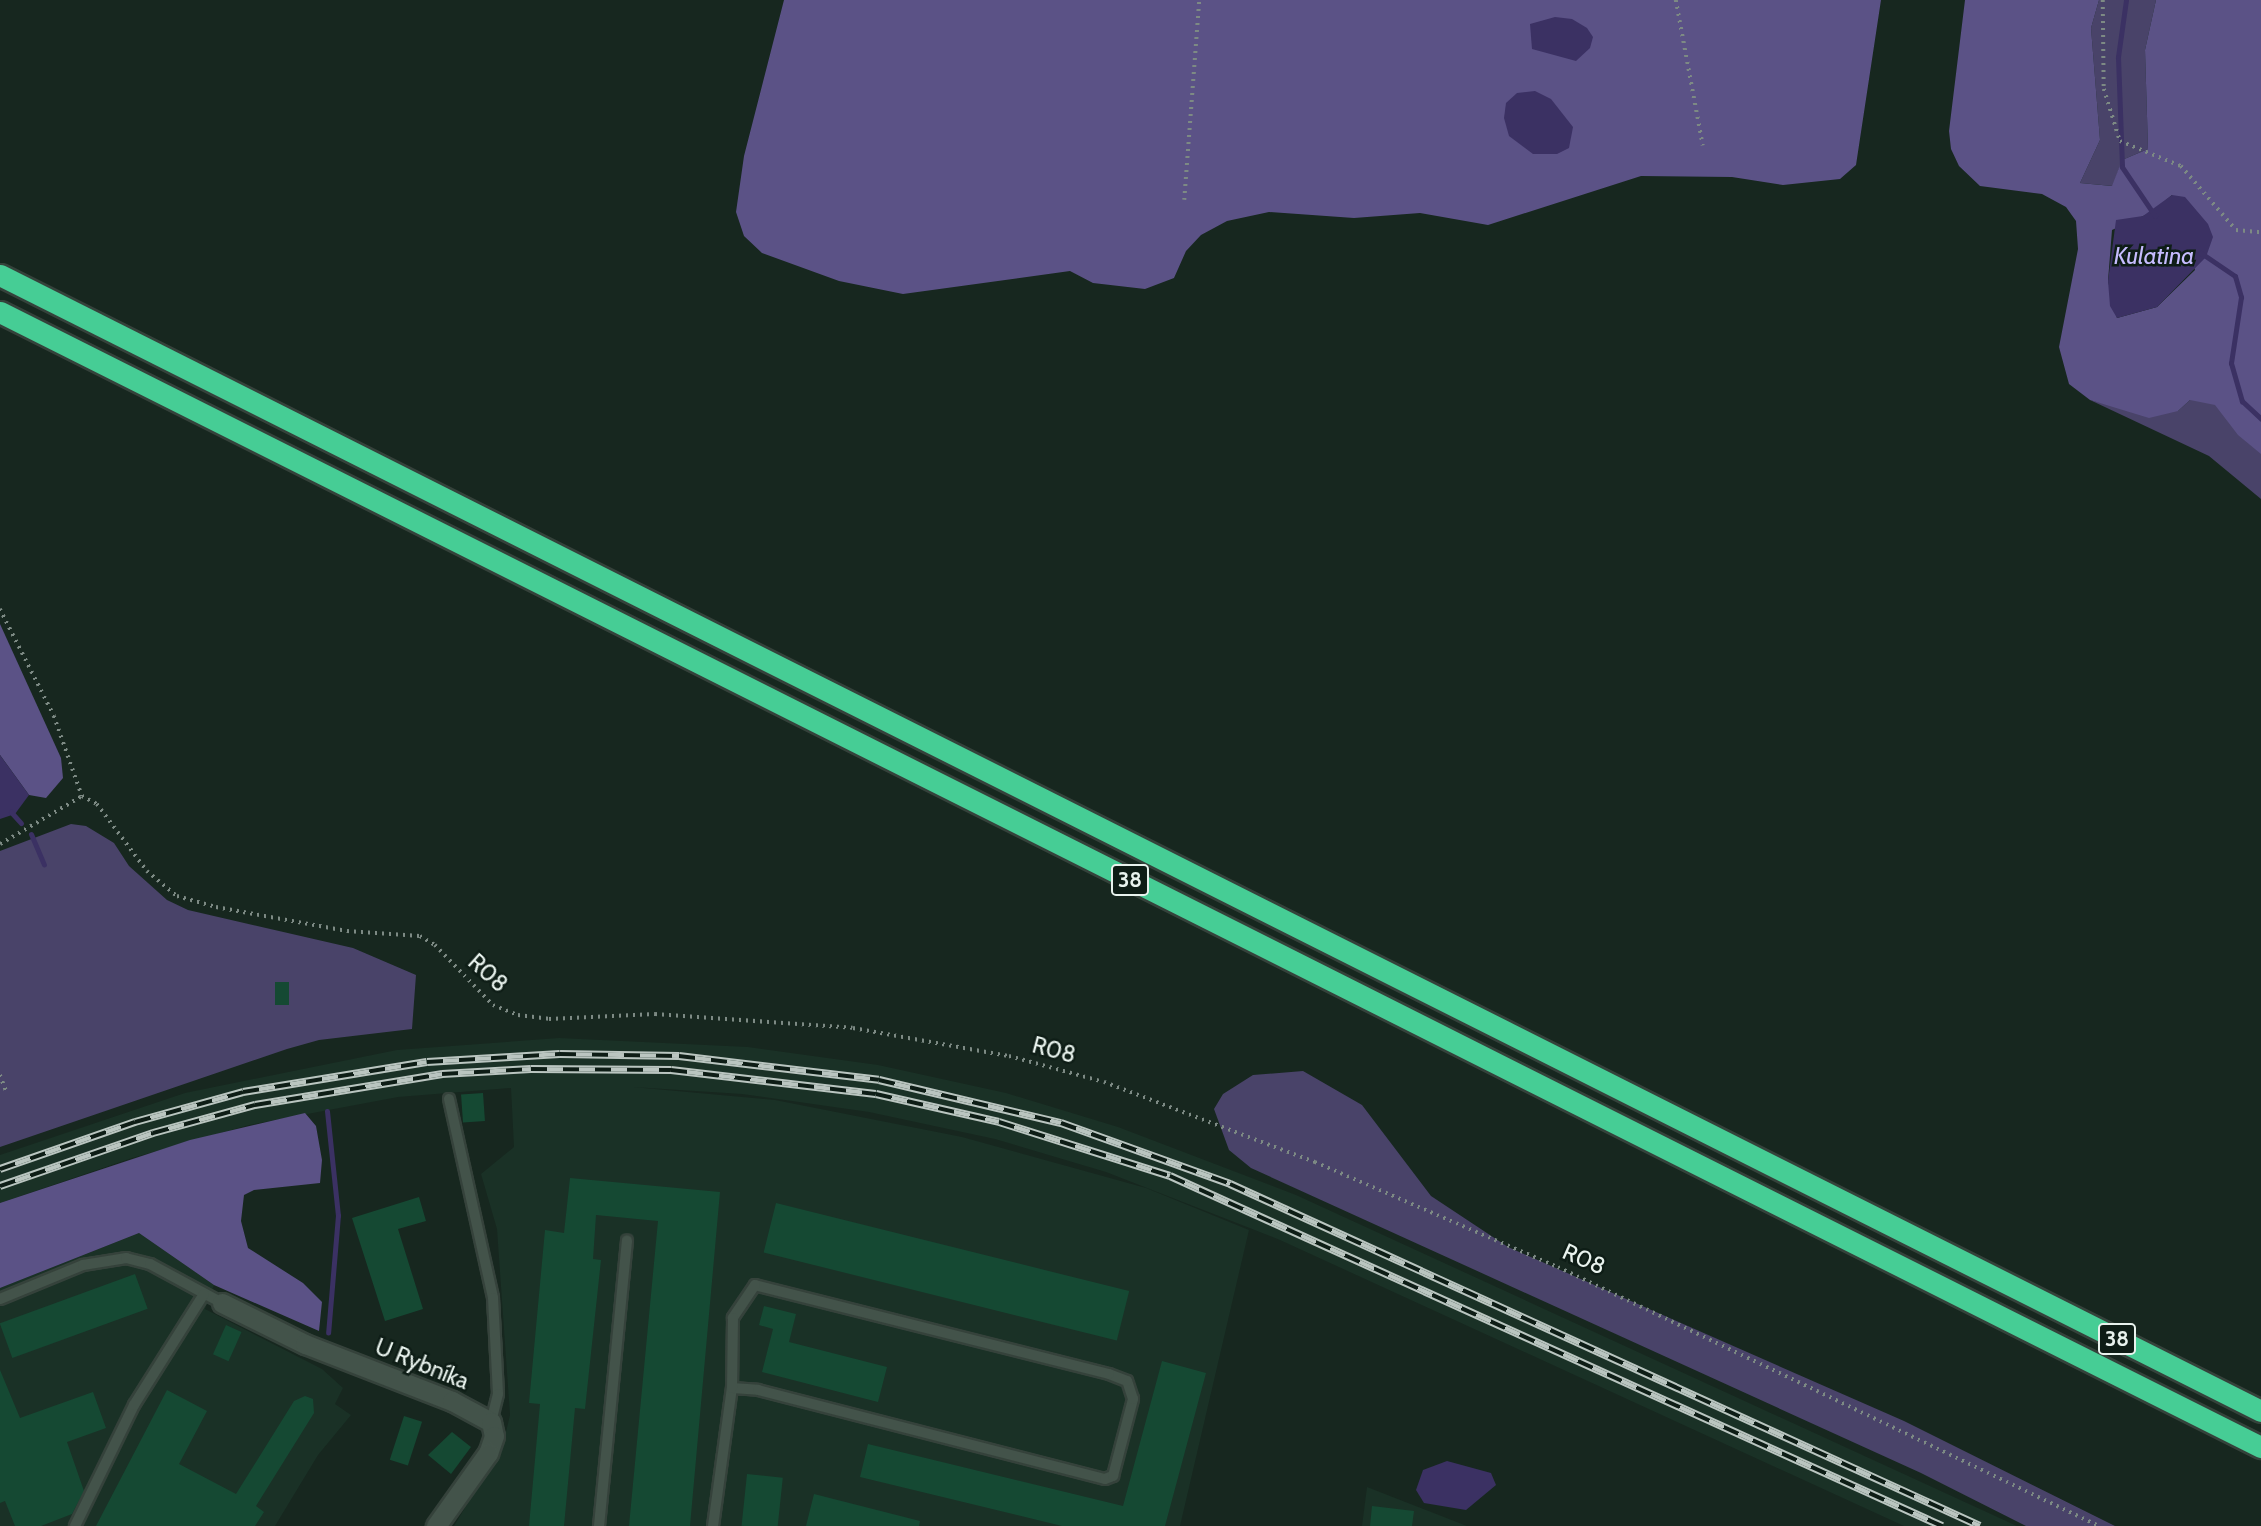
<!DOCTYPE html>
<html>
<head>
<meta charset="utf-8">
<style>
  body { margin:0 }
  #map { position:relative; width:2261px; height:1526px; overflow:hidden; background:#17271f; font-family:Cabin,sans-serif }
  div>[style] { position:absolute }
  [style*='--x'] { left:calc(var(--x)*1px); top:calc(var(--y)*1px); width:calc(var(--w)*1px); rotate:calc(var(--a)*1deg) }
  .built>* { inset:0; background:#1a3126 }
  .green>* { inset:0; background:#494369 }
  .forest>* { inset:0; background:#5b5286 }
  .water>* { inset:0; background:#3b3163 }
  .stream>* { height:5px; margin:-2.5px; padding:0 2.5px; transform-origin:2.5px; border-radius:2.5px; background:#3b3163 }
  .building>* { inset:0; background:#154933; transform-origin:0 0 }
  .path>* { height:3.5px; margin-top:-1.75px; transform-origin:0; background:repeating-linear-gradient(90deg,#7d8a84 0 2px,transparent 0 7px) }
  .roads { filter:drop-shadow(2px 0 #35423b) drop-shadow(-2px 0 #35423b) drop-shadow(0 2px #35423b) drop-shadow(0 -2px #35423b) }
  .lane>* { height:10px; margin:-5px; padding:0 5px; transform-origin:5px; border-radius:5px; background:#43534a }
  .street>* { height:19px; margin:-9.5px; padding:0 9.5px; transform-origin:9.5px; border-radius:9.5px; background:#43534a }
  .highway>* { height:21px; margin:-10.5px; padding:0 10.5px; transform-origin:10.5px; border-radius:10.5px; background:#46cd95 }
  .rail>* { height:8px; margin-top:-4px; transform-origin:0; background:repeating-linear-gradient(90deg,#0e1d16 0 16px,#bac5c0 0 32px); box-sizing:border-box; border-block:2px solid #bac5c0 }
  span { translate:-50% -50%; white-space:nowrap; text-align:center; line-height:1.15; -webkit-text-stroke:5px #0e1d16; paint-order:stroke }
  .shield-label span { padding:2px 5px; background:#0e1d16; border:2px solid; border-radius:5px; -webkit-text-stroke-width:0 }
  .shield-label { font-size:21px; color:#e8f2ed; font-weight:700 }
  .street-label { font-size:23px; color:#e8f2ed }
  .water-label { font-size:24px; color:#c6bcfe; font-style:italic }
</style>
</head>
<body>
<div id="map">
  <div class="built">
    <div style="clip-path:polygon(559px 1038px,748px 1047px,878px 1065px,1006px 1093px,1118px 1127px,1296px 1195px,2017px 1526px,1904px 1526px,1280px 1240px,1106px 1172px,995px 1139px,869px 1112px,742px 1094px,633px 1087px,775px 1100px,962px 1137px,1146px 1188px,1249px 1230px,1180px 1526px,454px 1526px,503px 1445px,510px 1415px,497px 1229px,481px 1174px,514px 1147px,511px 1088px,398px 1097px,249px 1125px,132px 1158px,0 1203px,0 1155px,185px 1093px,397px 1050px)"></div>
    <div style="clip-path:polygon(139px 1233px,214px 1285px,205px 1309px,322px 1369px,343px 1388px,335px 1404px,351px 1415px,318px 1455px,275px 1526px,0 1526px,0 1288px)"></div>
    <div style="clip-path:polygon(1367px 1487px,1467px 1526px,1362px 1526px)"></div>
  </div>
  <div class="green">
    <div style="clip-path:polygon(2099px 0,2156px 0,2145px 50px,2148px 149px,2122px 160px,2113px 186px,2080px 183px,2100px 140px,2091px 28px)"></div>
    <div style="clip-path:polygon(2261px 255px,2261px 499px,2209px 456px,2090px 400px,2114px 406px,2178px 411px,2190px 400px)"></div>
    <div style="clip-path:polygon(71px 824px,86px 826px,114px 843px,129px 866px,167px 900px,188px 910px,353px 948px,416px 975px,412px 1029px,319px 1040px,287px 1049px,0 1147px,0 851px)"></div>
    <div style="clip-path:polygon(1303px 1071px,1362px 1105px,1431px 1196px,1508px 1247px,1904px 1421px,2115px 1526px,2026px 1526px,1921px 1473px,1251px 1168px,1229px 1150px,1214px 1109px,1223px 1094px,1253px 1075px)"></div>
  </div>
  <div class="forest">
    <div style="clip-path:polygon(784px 0,1881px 0,1856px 165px,1840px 179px,1783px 185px,1732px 177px,1641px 176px,1488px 225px,1420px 213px,1354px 218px,1269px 212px,1227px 221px,1201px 235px,1186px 251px,1174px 278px,1145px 289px,1093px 283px,1070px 271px,903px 294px,839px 281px,762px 253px,744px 236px,736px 212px,744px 156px)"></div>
    <div style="clip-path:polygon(evenodd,1965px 0,2099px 0,2091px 28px,2100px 140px,2080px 183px,2112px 186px,2122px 160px,2148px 149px,2145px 50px,2156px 0,2261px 0,2261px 454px,2238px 435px,2215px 405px,2190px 400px,2178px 411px,2149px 418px,2090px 400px,2069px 384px,2059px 347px,2078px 249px,2076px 221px,2066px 207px,2042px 194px,1980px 186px,1959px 166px,1951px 149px,1949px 131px,1965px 0,2172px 195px,2195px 270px,2157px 307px,2117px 318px,2108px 281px,2112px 230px,2152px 212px,2172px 195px)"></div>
    <div style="clip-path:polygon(0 624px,61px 758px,63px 778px,46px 798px,29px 795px,0 755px)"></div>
    <div style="clip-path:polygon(305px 1113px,316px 1126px,322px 1160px,320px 1183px,254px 1190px,244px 1195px,241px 1221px,248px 1248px,303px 1283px,322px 1302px,319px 1331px,214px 1285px,139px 1233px,0 1288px,0 1203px,190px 1140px)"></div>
  </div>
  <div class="water">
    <div style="clip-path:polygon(1555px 17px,1572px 19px,1587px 28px,1593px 37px,1590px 48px,1576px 61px,1532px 49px,1530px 24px)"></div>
    <div style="clip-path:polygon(1535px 91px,1551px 99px,1573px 127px,1569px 148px,1557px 154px,1533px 154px,1509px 136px,1504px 118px,1506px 103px,1517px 93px)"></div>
    <div style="clip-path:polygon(2172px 195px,2185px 197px,2208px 224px,2213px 237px,2206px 257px,2157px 307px,2117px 318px,2110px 306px,2108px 281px,2116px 220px,2143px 216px)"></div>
    <div style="clip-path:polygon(0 755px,29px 795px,15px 814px,0 819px)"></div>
    <div style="clip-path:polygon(1447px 1461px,1491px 1473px,1496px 1485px,1466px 1510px,1424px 1503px,1416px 1490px,1423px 1470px)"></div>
  </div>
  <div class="stream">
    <div style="--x:2126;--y:0;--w:58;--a:98"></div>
    <div style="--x:2118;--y:57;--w:110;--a:87.9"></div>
    <div style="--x:2122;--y:167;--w:59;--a:56"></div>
    <div style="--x:2201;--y:253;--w:41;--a:34.1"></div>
    <div style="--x:2235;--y:276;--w:22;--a:74"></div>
    <div style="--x:2241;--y:297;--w:67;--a:98.6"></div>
    <div style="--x:2231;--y:363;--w:40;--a:74"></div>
    <div style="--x:2242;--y:401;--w:26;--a:43"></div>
    <div style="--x:11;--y:812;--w:15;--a:48"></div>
    <div style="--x:31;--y:834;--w:33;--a:67"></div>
    <div style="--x:327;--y:1111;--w:105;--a:84"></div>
    <div style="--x:338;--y:1215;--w:118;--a:94.8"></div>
  </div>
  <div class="building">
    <div style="left:275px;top:982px;width:14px;height:23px"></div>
    <div style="left:483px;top:1093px;width:28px;height:22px;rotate:86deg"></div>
    <div style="clip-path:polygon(570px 1178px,720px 1192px,690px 1526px,629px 1526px,658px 1221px,596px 1215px,593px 1259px,601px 1260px,585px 1409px,575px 1408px,564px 1526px,529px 1526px,540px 1404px,529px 1403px,545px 1230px,564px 1233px)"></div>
    <div style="clip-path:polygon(419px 1197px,426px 1221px,398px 1229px,423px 1309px,385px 1321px,352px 1218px)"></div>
    <div style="left:776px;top:1203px;width:364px;height:51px;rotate:14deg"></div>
    <div style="left:135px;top:1274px;width:37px;height:144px;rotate:70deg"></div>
    <div style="clip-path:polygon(764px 1306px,796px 1314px,789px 1342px,887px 1367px,878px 1402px,762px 1372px,773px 1329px,759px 1325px)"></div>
    <div style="left:226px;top:1325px;width:17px;height:32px;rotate:24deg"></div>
    <div style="clip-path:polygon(1162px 1361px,1206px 1373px,1165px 1526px,1062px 1526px,860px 1477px,868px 1444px,1123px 1506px)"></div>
    <div style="clip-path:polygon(0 1370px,20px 1418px,93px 1392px,106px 1428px,67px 1442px,84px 1491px,72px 1514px,41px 1526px,15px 1526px,5px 1501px,0 1503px)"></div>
    <div style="clip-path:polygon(167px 1390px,207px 1411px,179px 1464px,236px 1494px,294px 1401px,305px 1396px,313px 1399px,314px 1413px,256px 1506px,264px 1512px,255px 1526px,96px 1526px)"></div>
    <div style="left:404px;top:1416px;width:19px;height:46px;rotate:18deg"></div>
    <div style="clip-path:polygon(452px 1432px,471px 1447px,451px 1474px,428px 1455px)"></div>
    <div style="left:747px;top:1474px;width:36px;height:52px;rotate:6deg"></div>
    <div style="clip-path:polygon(814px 1494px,920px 1521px,919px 1526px,806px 1526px)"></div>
    <div style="clip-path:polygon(1372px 1506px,1414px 1511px,1412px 1526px,1370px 1526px)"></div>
  </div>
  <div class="path">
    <div style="--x:1676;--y:0;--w:148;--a:79.5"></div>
    <div style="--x:2103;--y:0;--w:89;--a:89.4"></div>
    <div style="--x:2104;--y:89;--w:54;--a:72.9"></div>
    <div style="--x:2120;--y:141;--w:66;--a:22.3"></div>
    <div style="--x:2181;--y:166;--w:84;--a:49.3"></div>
    <div style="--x:2236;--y:230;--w:25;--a:5"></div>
    <div style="--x:1184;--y:200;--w:201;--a:-85.7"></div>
    <div style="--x:0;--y:609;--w:120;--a:63.2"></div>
    <div style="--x:54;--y:716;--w:85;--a:70.7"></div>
    <div style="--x:0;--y:844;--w:95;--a:-30.3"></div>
    <div style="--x:82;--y:796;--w:17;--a:28"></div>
    <div style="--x:97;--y:804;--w:84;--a:53.3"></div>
    <div style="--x:147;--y:871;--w:39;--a:40"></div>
    <div style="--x:177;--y:896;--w:41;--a:15.8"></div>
    <div style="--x:216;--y:907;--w:133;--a:10.4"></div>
    <div style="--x:347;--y:931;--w:73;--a:3.9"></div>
    <div style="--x:420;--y:936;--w:17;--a:31"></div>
    <div style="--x:435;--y:945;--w:83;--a:46"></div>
    <div style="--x:493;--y:1005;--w:27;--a:22"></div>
    <div style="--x:518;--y:1015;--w:31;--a:7"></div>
    <div style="--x:549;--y:1019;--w:106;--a:-2.7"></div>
    <div style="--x:655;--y:1014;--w:198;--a:4"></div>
    <div style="--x:853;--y:1028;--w:158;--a:10.2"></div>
    <div style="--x:1009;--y:1056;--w:98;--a:15.3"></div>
    <div style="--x:1104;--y:1082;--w:226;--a:20.8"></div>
    <div style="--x:1315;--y:1162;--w:265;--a:23.4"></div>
    <div style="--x:1558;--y:1267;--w:600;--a:25.58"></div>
    <div style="--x:0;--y:1075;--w:17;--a:69"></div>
  </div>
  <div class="roads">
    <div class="lane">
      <div style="--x:449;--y:1099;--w:204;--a:77.5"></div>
      <div style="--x:493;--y:1298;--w:96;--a:87"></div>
      <div style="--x:498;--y:1394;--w:29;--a:104"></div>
      <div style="--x:0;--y:1299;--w:90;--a:-22.3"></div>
      <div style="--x:83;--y:1265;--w:44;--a:-9.2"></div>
      <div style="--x:126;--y:1258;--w:25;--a:14"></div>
      <div style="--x:150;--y:1264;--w:82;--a:28.4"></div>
      <div style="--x:75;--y:1526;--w:135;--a:-64"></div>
      <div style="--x:134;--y:1405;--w:131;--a:-57.8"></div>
      <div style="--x:599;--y:1526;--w:287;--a:-84.4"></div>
      <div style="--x:713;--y:1526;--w:139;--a:-82.2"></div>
      <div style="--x:732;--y:1388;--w:26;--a:4"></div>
      <div style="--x:758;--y:1390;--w:358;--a:14.4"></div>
      <div style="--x:1105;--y:1479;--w:9;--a:-21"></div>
      <div style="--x:1113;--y:1476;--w:80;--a:-75.4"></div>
      <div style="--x:1133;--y:1399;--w:19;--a:-108"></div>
      <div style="--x:1127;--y:1381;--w:19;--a:-159"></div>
      <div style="--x:1109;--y:1374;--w:365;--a:-165.9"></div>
      <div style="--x:755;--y:1285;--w:40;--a:124"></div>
      <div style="--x:733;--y:1318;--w:70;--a:90.8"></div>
    </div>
    <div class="street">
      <div style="--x:222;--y:1303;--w:93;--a:26.3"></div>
      <div style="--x:305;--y:1344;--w:158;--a:21.2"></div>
      <div style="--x:452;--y:1401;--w:44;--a:28.3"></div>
      <div style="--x:491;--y:1422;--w:14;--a:78"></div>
      <div style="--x:494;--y:1436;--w:18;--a:109"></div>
      <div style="--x:488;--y:1453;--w:90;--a:125.5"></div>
    </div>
    <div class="highway">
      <div style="--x:0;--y:275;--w:2530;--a:26.68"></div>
      <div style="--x:0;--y:312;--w:2530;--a:26.66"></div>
    </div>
  </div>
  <div class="rail">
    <div style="--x:0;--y:1169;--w:143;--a:-19.2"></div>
    <div style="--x:135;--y:1122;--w:112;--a:-15.5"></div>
    <div style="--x:243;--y:1092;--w:186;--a:-9.3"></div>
    <div style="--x:427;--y:1062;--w:133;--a:-3.4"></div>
    <div style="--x:560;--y:1054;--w:119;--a:1"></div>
    <div style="--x:679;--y:1056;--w:201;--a:6.8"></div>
    <div style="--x:879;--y:1080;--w:187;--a:13.3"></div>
    <div style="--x:1061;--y:1123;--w:180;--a:19.8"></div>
    <div style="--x:1230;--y:1184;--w:824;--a:24.51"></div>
    <div style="--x:0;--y:1186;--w:162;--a:-19.1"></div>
    <div style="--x:153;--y:1133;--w:106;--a:-15.4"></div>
    <div style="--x:255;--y:1105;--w:190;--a:-9.4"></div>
    <div style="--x:442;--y:1074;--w:89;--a:-3.2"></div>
    <div style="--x:531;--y:1069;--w:140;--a:0.4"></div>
    <div style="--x:671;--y:1070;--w:206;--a:6.7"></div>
    <div style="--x:876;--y:1094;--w:126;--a:12.8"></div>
    <div style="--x:999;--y:1122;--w:179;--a:17.5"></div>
    <div style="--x:1170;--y:1176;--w:848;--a:24.39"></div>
  </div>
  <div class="shield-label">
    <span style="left:1130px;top:880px">38</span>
    <span style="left:2117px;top:1339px">38</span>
  </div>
  <div class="street-label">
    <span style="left:488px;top:973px;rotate:42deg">R08</span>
    <span style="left:1054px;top:1050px;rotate:15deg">R08</span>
    <span style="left:1584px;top:1259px;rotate:24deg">R08</span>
    <span style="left:422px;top:1364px;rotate:22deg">U Rybníka</span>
  </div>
  <div class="water-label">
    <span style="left:2154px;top:256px">Kulatina</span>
  </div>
</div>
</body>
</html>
